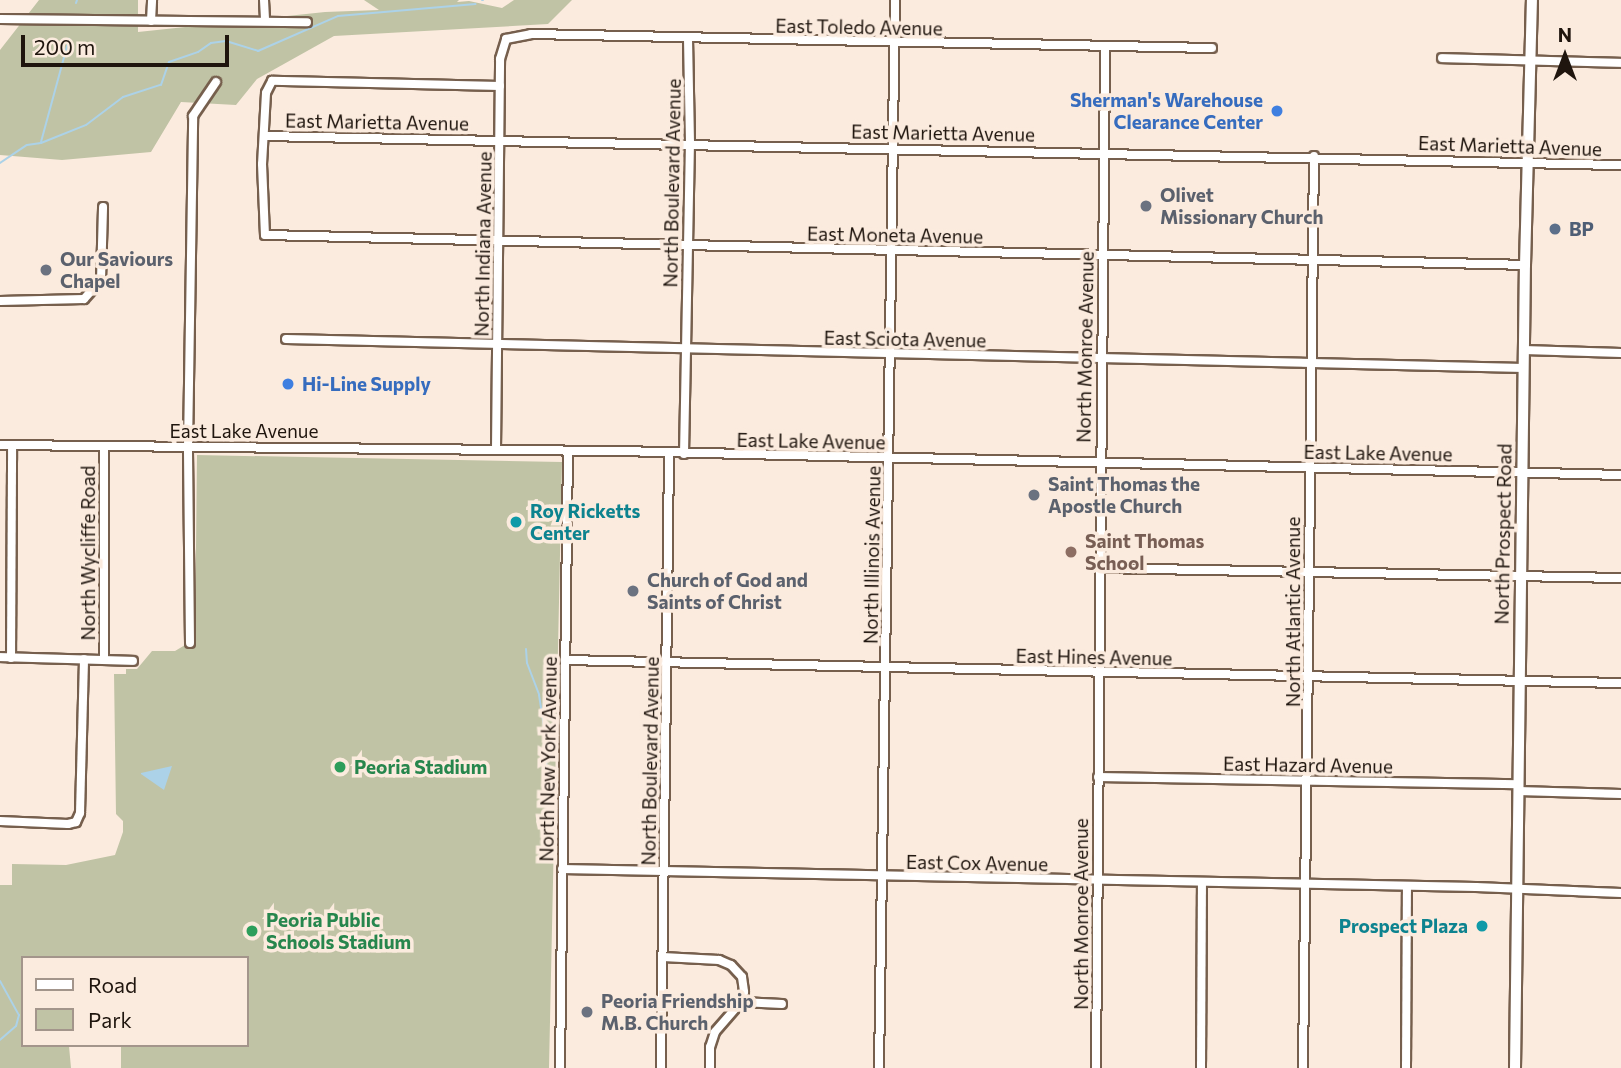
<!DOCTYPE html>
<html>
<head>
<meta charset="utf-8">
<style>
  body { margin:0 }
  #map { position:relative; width:1621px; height:1068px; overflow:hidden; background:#fbebde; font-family:Commissioner,sans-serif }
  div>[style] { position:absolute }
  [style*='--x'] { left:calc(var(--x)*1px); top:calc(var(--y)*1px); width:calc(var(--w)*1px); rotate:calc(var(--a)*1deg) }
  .green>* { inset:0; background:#c0c3a5 }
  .water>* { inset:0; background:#acd2e8 }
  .stream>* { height:2px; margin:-1px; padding:0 1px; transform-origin:1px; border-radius:1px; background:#acd2e8 }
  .roads { filter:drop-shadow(2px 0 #765f4d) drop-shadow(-2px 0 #765f4d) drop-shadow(0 2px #765f4d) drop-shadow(0 -2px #765f4d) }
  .minor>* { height:8px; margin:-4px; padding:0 4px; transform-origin:4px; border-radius:4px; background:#fff }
  .major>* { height:10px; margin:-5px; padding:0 5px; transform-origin:5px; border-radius:5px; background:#fff }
  .dots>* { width:19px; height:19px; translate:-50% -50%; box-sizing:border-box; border:4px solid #fbebde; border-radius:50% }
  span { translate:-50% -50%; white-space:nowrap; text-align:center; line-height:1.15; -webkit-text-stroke:7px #fbebde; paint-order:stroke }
  .street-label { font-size:19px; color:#1f150e }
  .shop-label { font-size:19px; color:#366cbe; font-weight:700 }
  .right { translate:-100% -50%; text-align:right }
  .left { translate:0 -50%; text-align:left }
  .worship-label { font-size:19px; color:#5b616d; font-weight:700 }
  .service-label { font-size:19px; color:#4e5e75; font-weight:700 }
  .culture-label { font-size:19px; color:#0d838f; font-weight:700 }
  .education-label { font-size:19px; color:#785e54; font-weight:700 }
  .leisure-label { font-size:19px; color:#27864d; font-weight:700 }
  .legend { position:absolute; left:21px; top:956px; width:228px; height:91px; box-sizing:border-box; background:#fbebde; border:2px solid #a3958b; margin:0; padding:9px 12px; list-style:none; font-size:21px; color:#1f150e }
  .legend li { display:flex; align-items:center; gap:14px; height:35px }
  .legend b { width:35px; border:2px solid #a3958b }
  .north { position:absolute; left:1530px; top:21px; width:70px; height:70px; -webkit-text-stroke:5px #fbebde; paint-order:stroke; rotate:0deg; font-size:19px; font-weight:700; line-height:28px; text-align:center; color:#1f150e }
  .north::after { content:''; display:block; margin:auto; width:24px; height:32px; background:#1f150e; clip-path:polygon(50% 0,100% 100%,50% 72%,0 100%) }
  .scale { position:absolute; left:21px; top:35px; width:208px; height:32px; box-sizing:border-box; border:4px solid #1f150e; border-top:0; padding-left:9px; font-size:21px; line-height:24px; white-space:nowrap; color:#1f150e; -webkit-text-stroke:5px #fbebde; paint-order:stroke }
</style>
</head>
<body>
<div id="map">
  <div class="green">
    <div style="clip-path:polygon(39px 0,138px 0,138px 32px,325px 12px,379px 10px,364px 0,459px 0,457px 2px,469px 1px,502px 8px,514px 0,572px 0,548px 24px,334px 36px,257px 79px,236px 105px,181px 102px,151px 152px,62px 160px,0 155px,0 50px)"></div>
    <div style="clip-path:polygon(evenodd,197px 455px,562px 462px,549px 1068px,121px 1068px,121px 1047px,69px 1046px,71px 1068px,0 1068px,0 885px,12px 885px,12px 864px,66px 865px,115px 855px,123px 832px,123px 821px,116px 814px,114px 674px,126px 674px,126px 669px,137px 669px,152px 651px,175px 651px,195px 639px,197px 455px,23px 958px,247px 958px,247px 1045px,23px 1045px,23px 958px)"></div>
  </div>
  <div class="water">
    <div style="clip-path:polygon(172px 766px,164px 790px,141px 774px,141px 773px)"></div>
  </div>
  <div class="stream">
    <div style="--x:482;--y:0;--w:1;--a:0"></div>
    <div style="--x:76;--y:3;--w:3;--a:-72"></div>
    <div style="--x:41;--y:142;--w:107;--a:-74.8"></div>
    <div style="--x:0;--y:163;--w:32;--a:-34"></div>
    <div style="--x:27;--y:145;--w:14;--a:-8"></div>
    <div style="--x:41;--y:143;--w:48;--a:-21.8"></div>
    <div style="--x:86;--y:125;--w:46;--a:-37.1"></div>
    <div style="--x:123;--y:97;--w:40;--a:-18"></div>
    <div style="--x:161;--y:85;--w:24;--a:-71"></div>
    <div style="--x:169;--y:62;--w:31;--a:-19"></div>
    <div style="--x:198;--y:52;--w:16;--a:-35"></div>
    <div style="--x:211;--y:43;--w:15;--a:-8"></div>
    <div style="--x:226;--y:41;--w:34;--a:17"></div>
    <div style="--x:258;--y:51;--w:87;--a:-23.6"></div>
    <div style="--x:338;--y:16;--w:138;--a:-5"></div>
    <div style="--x:526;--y:649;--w:14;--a:86"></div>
    <div style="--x:527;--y:663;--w:34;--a:69"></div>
    <div style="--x:539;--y:695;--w:45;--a:81"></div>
    <div style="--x:546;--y:739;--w:80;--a:89.3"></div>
    <div style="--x:0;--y:981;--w:39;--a:61"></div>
    <div style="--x:19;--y:1015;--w:11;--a:105"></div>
    <div style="--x:16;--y:1026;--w:21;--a:139"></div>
  </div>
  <div class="roads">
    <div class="minor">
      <div style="--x:264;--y:0;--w:21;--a:87"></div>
      <div style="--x:0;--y:19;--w:307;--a:0.6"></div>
      <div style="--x:151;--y:21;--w:21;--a:-87"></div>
      <div style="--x:1442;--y:58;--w:179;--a:1.6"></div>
      <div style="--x:500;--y:86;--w:228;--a:-178.7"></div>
      <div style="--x:272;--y:81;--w:13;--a:117"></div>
      <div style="--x:266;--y:93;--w:71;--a:93.2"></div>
      <div style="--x:262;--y:164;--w:71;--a:87.6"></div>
      <div style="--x:265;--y:235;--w:1260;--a:1.36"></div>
      <div style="--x:265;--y:136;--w:1356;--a:1.23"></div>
      <div style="--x:0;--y:301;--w:84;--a:-1.4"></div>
      <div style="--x:84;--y:299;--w:25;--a:-48"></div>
      <div style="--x:101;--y:280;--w:73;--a:-88.4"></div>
      <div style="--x:286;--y:339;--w:1238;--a:1.34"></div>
      <div style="--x:1524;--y:350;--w:97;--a:1.8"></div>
      <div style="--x:0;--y:445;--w:619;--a:0.56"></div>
      <div style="--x:619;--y:451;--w:1002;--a:1.37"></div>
      <div style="--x:496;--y:449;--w:390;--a:-89.4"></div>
      <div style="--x:500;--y:59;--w:21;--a:-73"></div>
      <div style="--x:506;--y:39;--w:25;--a:-11"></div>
      <div style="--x:531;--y:34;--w:681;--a:1.18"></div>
      <div style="--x:684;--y:454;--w:311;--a:-88.9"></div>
      <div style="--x:690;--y:143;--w:105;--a:-91.1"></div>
      <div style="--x:1099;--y:568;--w:522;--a:1.1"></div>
      <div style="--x:190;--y:643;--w:196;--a:-90.6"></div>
      <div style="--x:188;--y:447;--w:331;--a:-89.1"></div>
      <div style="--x:193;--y:116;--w:41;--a:-55.9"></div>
      <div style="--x:0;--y:657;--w:133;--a:1.7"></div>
      <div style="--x:11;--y:658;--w:213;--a:-89.7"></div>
      <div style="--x:104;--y:660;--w:214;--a:-90"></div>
      <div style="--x:565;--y:660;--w:1056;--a:1.25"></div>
      <div style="--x:1098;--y:777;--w:420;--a:1"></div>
      <div style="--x:1518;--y:791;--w:103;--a:1.7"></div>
      <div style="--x:0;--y:821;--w:68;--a:2.5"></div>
      <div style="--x:68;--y:824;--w:8;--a:-14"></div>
      <div style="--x:76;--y:822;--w:10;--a:-66"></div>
      <div style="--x:80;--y:813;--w:154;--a:-88.5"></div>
      <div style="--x:562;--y:869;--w:914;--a:1.13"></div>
      <div style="--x:1476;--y:887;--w:145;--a:2.4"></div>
      <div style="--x:663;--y:957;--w:56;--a:3.1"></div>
      <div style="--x:719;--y:960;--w:13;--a:23"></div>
      <div style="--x:731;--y:965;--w:16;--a:47"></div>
      <div style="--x:742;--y:977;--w:15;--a:82"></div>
      <div style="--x:744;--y:992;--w:10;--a:107"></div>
      <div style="--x:741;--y:1002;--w:40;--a:131"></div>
      <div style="--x:715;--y:1032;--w:16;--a:108"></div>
      <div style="--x:710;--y:1047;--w:21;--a:90"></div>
      <div style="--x:741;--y:1002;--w:41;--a:2.8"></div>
      <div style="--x:560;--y:1068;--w:617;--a:-89.26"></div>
      <div style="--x:661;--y:1068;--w:615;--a:-89.25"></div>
      <div style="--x:879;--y:1068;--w:1068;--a:-89.14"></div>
      <div style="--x:1096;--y:1068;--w:1021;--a:-89.49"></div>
      <div style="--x:1201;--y:1068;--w:185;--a:-89.7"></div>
      <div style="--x:1303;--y:1068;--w:912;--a:-89.31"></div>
      <div style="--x:1406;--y:1068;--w:182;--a:-89.7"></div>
    </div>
    <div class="major">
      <div style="--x:1515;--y:1068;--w:803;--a:-89.29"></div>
      <div style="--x:1525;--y:265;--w:265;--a:-88.5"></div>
    </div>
  </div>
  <div class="dots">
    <div style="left:1277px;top:111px;background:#3f7fe0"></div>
    <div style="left:1146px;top:206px;background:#6b7280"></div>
    <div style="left:1555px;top:229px;background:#5c6f8a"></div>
    <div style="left:46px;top:270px;background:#6b7280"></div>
    <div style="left:288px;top:384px;background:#3f7fe0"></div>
    <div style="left:1034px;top:495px;background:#6b7280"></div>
    <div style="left:516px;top:522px;background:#0f9aa8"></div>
    <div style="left:1071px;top:552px;background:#8d6e63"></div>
    <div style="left:633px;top:591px;background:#6b7280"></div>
    <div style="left:340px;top:767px;background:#2e9e5b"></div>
    <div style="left:1482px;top:926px;background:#0f9aa8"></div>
    <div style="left:252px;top:931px;background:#2e9e5b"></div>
    <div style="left:587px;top:1012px;background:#6b7280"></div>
  </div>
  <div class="street-label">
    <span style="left:859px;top:27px;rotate:1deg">East Toledo Avenue</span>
    <span style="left:377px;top:122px;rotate:1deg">East Marietta Avenue</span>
    <span style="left:943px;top:133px;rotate:1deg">East Marietta Avenue</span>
    <span style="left:1510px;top:146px;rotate:2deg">East Marietta Avenue</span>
    <span style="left:672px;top:183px;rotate:-89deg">North Boulevard Avenue</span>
    <span style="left:895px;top:235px;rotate:1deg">East Moneta Avenue</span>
    <span style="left:483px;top:244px;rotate:-89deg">North Indiana Avenue</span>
    <span style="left:905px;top:339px;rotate:1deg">East Sciota Avenue</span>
    <span style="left:1085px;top:347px;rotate:-89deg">North Monroe Avenue</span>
    <span style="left:244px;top:431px">East Lake Avenue</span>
    <span style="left:811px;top:441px;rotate:1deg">East Lake Avenue</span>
    <span style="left:1378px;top:453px;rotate:1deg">East Lake Avenue</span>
    <span style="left:1503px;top:534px;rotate:-89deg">North Prospect Road</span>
    <span style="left:88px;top:553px;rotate:-90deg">North Wycliffe Road</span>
    <span style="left:872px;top:555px;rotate:-89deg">North Illinois Avenue</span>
    <span style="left:1293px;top:612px;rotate:-90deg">North Atlantic Avenue</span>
    <span style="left:1094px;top:657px;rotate:1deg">East Hines Avenue</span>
    <span style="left:548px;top:759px;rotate:-89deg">North New York Avenue</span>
    <span style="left:650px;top:761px;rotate:-89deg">North Boulevard Avenue</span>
    <span style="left:1308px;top:765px;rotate:1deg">East Hazard Avenue</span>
    <span style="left:977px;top:863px;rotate:1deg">East Cox Avenue</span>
    <span style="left:1081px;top:914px;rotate:-90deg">North Monroe Avenue</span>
  </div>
  <div class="shop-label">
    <span class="right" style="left:1263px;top:111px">Sherman's Warehouse<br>Clearance Center</span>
    <span class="left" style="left:302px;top:384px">Hi-Line Supply</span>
  </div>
  <div class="worship-label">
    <span class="left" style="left:1160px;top:206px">Olivet<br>Missionary Church</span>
    <span class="left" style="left:60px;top:270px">Our Saviours<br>Chapel</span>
    <span class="left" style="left:1048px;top:495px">Saint Thomas the<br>Apostle Church</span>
    <span class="left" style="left:647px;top:591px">Church of God and<br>Saints of Christ</span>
    <span class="left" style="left:601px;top:1012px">Peoria Friendship<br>M.B. Church</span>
  </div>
  <div class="service-label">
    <span class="left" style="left:1569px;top:229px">BP</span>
  </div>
  <div class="culture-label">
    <span class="left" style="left:530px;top:522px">Roy Ricketts<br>Center</span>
    <span class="right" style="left:1468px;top:926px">Prospect Plaza</span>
  </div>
  <div class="education-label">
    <span class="left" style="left:1085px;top:552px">Saint Thomas<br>School</span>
  </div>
  <div class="leisure-label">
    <span class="left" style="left:354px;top:767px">Peoria Stadium</span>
    <span class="left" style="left:266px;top:931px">Peoria Public<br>Schools Stadium</span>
  </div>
  <ul class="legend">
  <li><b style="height:9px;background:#fff"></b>Road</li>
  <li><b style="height:19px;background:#c0c3a5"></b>Park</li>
  </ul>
  <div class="north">N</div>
  <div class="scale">200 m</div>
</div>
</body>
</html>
